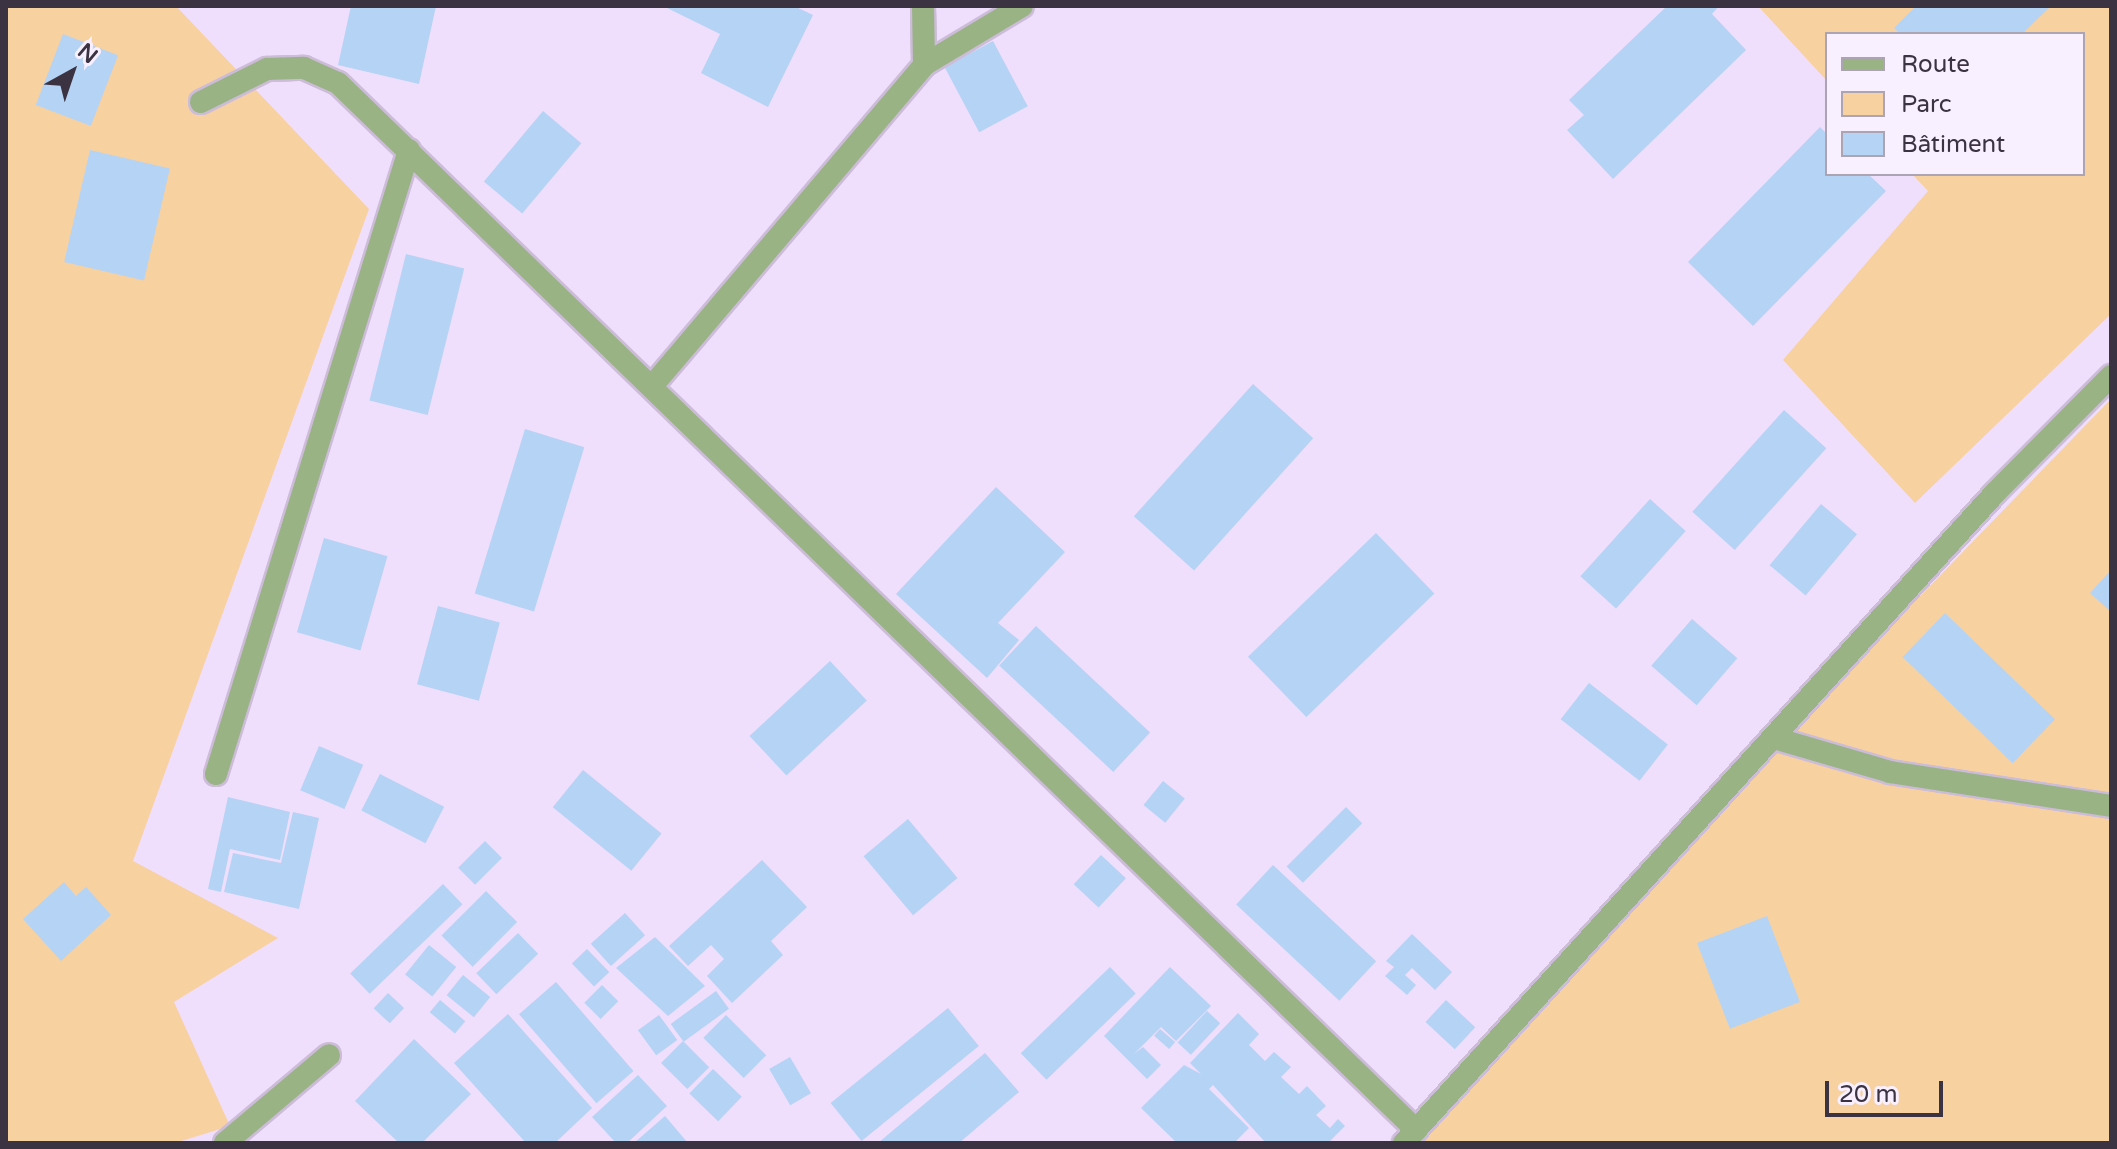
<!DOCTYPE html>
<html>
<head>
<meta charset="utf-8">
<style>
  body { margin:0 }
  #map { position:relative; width:2117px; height:1149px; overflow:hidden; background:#f0defd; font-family:"Varela Round",sans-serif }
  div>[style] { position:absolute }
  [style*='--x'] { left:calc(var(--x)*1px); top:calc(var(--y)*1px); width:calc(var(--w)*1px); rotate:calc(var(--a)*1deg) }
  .green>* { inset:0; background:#f8d1a1 }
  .building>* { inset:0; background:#b5d3f4; transform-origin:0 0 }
  .roads { filter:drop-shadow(2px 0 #ccbcd8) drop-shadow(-2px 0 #ccbcd8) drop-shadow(0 2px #ccbcd8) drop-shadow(0 -2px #ccbcd8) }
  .minor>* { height:22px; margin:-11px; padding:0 11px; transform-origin:11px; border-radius:11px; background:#9ab385 }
  .tertiary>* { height:22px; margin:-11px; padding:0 11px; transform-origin:11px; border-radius:11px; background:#9ab385 }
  span { translate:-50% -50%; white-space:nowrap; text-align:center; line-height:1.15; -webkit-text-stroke:6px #f8efff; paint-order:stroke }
  .frame { position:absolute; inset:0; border:8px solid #3c3342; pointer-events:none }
  .legend { position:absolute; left:1825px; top:32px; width:260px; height:144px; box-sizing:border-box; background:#f8efff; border:2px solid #ada4b3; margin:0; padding:10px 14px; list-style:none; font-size:24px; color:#3c3342 }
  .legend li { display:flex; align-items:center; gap:16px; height:40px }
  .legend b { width:40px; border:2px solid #ada4b3 }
  .north { position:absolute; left:32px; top:32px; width:80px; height:80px; -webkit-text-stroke:6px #f8efff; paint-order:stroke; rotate:40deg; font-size:22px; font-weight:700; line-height:32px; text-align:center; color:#3c3342 }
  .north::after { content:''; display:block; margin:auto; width:28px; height:36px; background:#3c3342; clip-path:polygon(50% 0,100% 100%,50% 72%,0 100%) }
  .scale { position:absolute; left:1825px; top:1081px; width:118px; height:36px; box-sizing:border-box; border:4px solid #3c3342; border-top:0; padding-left:10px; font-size:24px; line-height:28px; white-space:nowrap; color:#3c3342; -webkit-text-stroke:6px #f8efff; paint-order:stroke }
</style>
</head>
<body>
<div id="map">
  <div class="green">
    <div style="clip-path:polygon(6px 6px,176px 6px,369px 209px,133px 861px,278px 938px,174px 1002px,230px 1126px,175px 1143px,6px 1143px)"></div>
    <div style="clip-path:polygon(1758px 6px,2111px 6px,2111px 314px,1915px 503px,1783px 360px,1928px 191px,1912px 174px,2083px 174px,2083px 34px,1827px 34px,1827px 81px)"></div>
    <div style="clip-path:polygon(2111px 399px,2111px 1143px,1403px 1143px,1397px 1136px)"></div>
  </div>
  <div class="building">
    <div style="clip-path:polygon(351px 6px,436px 6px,419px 84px,338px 65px)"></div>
    <div style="clip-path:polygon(663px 6px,794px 6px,813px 15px,768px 107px,701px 73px,720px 34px)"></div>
    <div style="clip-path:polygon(1667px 6px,1719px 6px,1712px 14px,1746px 50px,1613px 179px,1567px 130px,1584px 115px,1569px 100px)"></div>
    <div style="clip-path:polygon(1916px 6px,2051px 6px,2022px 34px,1900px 34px,1894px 28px)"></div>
    <div style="left:63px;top:34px;width:59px;height:76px;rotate:21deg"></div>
    <div style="left:993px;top:41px;width:74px;height:55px;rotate:62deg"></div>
    <div style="left:543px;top:111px;width:50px;height:92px;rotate:40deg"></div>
    <div style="clip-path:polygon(1820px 127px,1827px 134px,1827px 174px,1868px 174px,1886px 191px,1753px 326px,1688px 262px)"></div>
    <div style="left:90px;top:150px;width:82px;height:115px;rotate:13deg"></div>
    <div style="left:406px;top:254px;width:60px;height:151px;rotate:14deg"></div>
    <div style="left:1253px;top:384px;width:81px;height:178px;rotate:42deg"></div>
    <div style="left:1784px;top:410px;width:57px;height:137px;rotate:42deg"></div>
    <div style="left:525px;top:429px;width:62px;height:172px;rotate:17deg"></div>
    <div style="clip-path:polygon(996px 487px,1065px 552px,998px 623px,1019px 640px,987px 678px,896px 594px)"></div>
    <div style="left:1650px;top:499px;width:48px;height:104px;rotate:42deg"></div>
    <div style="left:1821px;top:504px;width:47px;height:80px;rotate:40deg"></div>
    <div style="left:1376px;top:533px;width:84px;height:178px;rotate:46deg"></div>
    <div style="left:324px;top:538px;width:66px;height:98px;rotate:16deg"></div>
    <div style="clip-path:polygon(2111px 570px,2111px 612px,2090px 593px)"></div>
    <div style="left:438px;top:606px;width:64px;height:81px;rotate:15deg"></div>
    <div style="left:1945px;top:613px;width:153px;height:61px;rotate:44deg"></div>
    <div style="left:1692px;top:619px;width:60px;height:62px;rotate:41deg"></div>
    <div style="left:1036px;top:626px;width:156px;height:54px;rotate:43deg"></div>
    <div style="left:830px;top:661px;width:54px;height:110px;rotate:47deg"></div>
    <div style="left:1589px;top:683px;width:100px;height:46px;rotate:38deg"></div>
    <div style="left:319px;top:746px;width:48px;height:48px;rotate:23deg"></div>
    <div style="left:583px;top:770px;width:101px;height:48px;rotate:39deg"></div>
    <div style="left:380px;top:774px;width:72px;height:41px;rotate:27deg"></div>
    <div style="left:1163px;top:781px;width:28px;height:31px;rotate:39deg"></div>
    <div style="clip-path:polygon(228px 797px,290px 812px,280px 860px,230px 849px,221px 892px,208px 889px)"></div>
    <div style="left:1346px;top:807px;width:23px;height:84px;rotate:45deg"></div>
    <div style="clip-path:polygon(293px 812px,319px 818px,299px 909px,224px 892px,233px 853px,281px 863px)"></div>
    <div style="left:908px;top:819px;width:77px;height:58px;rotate:50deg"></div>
    <div style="left:485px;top:841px;width:24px;height:38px;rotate:45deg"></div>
    <div style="left:1101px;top:855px;width:34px;height:40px;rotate:43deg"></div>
    <div style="clip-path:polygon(762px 860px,807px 907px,771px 941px,783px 955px,732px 1003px,707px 976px,724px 959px,711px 945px,688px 966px,669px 946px)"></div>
    <div style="left:1273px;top:865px;width:141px;height:54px;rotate:43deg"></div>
    <div style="clip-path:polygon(64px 882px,76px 896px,86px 887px,111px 915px,61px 961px,23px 919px)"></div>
    <div style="left:443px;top:884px;width:28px;height:129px;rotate:46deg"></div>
    <div style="left:486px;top:891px;width:44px;height:63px;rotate:45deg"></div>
    <div style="left:625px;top:913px;width:30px;height:46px;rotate:48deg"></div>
    <div style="left:1767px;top:916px;width:92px;height:75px;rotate:69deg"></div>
    <div style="left:518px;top:933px;width:29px;height:58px;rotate:46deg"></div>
    <div style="clip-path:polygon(1412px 934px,1452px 972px,1435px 990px,1412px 968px,1405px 975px,1416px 985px,1407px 995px,1385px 976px,1394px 967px,1386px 961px)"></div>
    <div style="clip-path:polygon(655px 937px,705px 986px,668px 1016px,616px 968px)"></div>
    <div style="left:429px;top:945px;width:35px;height:38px;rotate:39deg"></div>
    <div style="left:587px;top:949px;width:32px;height:21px;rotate:46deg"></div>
    <div style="left:1110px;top:967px;width:37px;height:124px;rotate:46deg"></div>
    <div style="clip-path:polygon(1170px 967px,1211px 1006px,1176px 1041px,1161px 1027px,1134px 1054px,1143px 1047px,1161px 1065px,1147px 1079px,1104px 1036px)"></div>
    <div style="left:463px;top:975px;width:35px;height:26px;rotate:39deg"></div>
    <div style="left:556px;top:982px;width:118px;height:49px;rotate:49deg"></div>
    <div style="left:602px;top:985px;width:23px;height:25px;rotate:45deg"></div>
    <div style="left:716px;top:991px;width:22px;height:56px;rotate:54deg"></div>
    <div style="left:388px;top:993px;width:22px;height:21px;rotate:43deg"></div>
    <div style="left:440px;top:1000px;width:33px;height:16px;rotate:40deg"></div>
    <div style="left:1446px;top:1000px;width:40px;height:30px;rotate:43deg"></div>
    <div style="left:948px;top:1008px;width:49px;height:151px;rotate:51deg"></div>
    <div style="left:1207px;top:1011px;width:18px;height:43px;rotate:43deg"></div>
    <div style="clip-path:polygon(1238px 1013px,1259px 1034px,1249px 1045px,1265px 1061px,1274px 1052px,1291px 1067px,1281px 1077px,1299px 1094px,1307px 1086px,1326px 1106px,1316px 1115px,1330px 1128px,1338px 1119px,1345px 1126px,1328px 1143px,1266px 1143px,1213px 1085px,1209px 1089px,1249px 1128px,1234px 1143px,1177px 1143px,1141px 1108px,1184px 1065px,1201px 1074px,1190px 1063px)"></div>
    <div style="clip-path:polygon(508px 1014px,592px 1108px,555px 1143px,526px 1143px,454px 1063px)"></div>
    <div style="left:659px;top:1015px;width:31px;height:26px;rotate:54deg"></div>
    <div style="left:726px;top:1015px;width:57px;height:32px;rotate:45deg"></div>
    <div style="left:1160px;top:1029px;width:20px;height:9px;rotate:41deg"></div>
    <div style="clip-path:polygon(414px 1039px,471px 1094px,422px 1143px,399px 1143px,355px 1101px)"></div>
    <div style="left:683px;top:1041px;width:37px;height:31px;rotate:45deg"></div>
    <div style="clip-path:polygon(985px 1053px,1019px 1092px,959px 1143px,878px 1143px)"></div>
    <div style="left:790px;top:1057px;width:42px;height:24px;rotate:60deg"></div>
    <div style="left:713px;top:1069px;width:40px;height:34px;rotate:44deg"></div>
    <div style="clip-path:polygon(638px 1075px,667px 1106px,627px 1143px,616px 1143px,592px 1117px)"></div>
    <div style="clip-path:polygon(665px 1116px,688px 1143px,634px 1143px)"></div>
  </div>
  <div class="roads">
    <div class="minor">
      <div style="--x:923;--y:6;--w:59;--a:89"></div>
      <div style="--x:201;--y:102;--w:74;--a:-26.6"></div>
      <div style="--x:267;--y:69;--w:37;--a:-2"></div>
      <div style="--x:304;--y:68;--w:37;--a:24"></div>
      <div style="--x:338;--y:83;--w:1503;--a:44.16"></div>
      <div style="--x:653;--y:385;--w:419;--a:-49.7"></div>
      <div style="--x:924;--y:65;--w:114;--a:-31"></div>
      <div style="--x:1774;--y:738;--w:121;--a:16.3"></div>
      <div style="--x:1890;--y:772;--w:224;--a:8.7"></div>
      <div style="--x:216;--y:774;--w:653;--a:-72.81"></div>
      <div style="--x:225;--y:1143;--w:136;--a:-40.2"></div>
    </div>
    <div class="tertiary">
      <div style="--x:1404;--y:1143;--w:879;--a:-47.72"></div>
      <div style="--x:1995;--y:493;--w:165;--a:-45.2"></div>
    </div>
  </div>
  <div class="frame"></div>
  <ul class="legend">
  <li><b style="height:10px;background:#9ab385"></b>Route</li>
  <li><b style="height:22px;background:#f8d1a1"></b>Parc</li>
  <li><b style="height:22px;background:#b5d3f4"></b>Bâtiment</li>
  </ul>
  <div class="north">N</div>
  <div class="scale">20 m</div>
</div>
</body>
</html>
